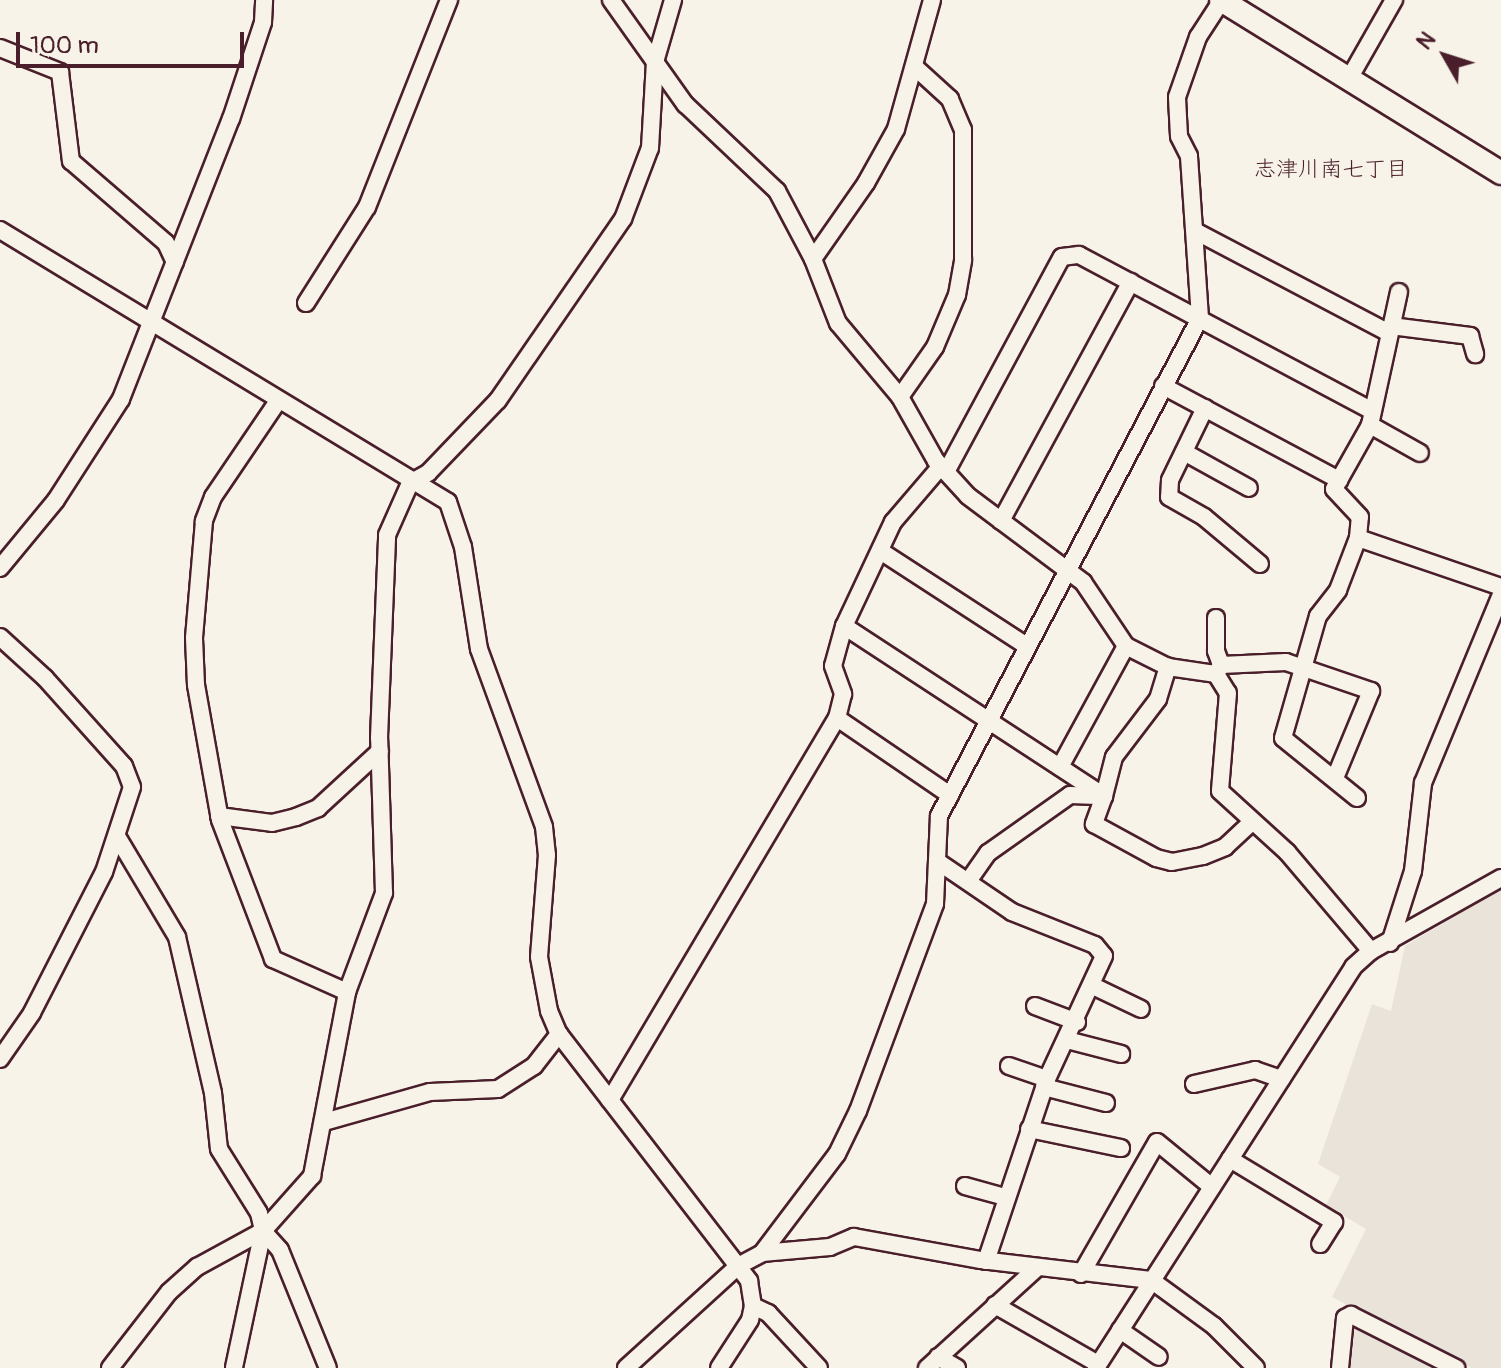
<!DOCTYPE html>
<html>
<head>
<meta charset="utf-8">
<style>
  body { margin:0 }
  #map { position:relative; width:1501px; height:1368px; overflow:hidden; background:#f7f3e8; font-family:Pangolin,"Klee One",sans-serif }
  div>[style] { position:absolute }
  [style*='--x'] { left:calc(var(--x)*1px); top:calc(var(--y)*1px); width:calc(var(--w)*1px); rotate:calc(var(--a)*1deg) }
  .built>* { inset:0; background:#eae3da }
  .roads { filter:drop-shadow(2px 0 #4a1f2b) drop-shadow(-2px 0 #4a1f2b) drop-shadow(0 2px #4a1f2b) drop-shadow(0 -2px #4a1f2b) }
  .street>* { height:16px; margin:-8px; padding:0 8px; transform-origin:8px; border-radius:8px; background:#f7f3e8 }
  .secondary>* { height:22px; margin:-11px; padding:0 11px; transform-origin:11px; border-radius:11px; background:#f7f3e8 }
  span { translate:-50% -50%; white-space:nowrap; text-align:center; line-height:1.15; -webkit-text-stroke:6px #f7f3e8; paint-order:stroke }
  .neighbourhood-label { font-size:22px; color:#4a1f2b }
  .north { position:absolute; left:1405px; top:16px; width:80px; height:80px; -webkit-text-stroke:6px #f7f3e8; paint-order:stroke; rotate:309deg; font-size:22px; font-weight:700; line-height:32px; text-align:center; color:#4a1f2b }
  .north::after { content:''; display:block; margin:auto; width:28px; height:36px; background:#4a1f2b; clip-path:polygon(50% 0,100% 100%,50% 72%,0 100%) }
  .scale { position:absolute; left:16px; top:32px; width:228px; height:36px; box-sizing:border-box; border:4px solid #4a1f2b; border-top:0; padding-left:10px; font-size:24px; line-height:28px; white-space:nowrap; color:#4a1f2b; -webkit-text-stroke:6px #f7f3e8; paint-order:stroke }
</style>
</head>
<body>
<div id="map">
  <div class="built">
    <div style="clip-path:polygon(1501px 889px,1501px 1368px,1471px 1368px,1332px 1297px,1366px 1229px,1326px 1205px,1340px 1177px,1318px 1164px,1372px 1004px,1391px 1011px,1405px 946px)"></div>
    <div style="clip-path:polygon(1349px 1323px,1446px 1368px,1346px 1368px)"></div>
  </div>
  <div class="roads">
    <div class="street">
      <div style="--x:611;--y:0;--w:128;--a:54.6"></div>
      <div style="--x:685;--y:104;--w:127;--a:43.4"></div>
      <div style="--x:777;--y:191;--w:77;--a:62.1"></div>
      <div style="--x:813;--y:259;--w:69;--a:68.7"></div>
      <div style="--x:838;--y:323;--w:97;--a:50"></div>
      <div style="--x:900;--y:397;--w:73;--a:60.6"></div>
      <div style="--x:936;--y:461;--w:47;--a:47.6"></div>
      <div style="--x:968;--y:496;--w:144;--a:36.8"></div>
      <div style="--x:1083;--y:582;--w:77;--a:56.1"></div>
      <div style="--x:1126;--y:646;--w:47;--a:26.6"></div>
      <div style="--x:1168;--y:667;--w:49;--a:8.3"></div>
      <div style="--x:1216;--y:674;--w:22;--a:58"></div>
      <div style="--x:1228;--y:693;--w:98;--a:94.7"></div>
      <div style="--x:1220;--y:791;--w:91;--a:42.3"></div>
      <div style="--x:1287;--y:852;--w:130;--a:49.7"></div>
      <div style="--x:0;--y:48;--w:65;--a:21.8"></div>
      <div style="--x:60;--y:72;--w:90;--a:83"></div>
      <div style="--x:71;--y:161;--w:125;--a:40.8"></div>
      <div style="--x:166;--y:243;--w:21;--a:65"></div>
      <div style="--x:1350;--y:77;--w:89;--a:-60.3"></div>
      <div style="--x:0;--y:230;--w:524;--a:31.26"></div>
      <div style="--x:448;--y:502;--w:47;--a:71.6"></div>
      <div style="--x:463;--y:547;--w:103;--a:81.1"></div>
      <div style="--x:479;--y:649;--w:189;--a:69.9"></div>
      <div style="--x:544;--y:827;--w:28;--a:84"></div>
      <div style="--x:547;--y:855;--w:102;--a:94.5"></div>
      <div style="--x:539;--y:957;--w:55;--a:79.5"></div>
      <div style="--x:549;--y:1011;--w:25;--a:67"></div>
      <div style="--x:559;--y:1034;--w:312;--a:52.4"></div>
      <div style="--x:749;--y:1281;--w:25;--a:81"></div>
      <div style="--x:753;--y:1306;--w:14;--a:102"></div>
      <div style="--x:750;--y:1320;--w:57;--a:122.9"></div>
      <div style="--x:1195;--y:231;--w:219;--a:27.7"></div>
      <div style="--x:813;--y:259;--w:93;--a:-55.1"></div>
      <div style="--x:866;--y:183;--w:62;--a:-60.9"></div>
      <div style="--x:896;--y:129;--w:134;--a:-74.4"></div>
      <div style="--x:306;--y:303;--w:114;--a:-57.6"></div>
      <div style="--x:367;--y:207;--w:223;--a:-68.4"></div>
      <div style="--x:1391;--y:326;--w:80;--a:7.2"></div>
      <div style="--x:1470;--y:336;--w:19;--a:74"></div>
      <div style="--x:1163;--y:386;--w:200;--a:28.1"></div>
      <div style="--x:900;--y:397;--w:61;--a:-55"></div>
      <div style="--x:935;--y:347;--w:56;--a:-67.1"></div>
      <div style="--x:957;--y:295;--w:36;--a:-80"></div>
      <div style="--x:963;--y:260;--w:130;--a:-90"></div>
      <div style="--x:963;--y:130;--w:34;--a:-113"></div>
      <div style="--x:950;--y:99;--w:47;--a:-137.6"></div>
      <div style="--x:278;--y:401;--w:116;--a:124.1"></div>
      <div style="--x:213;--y:497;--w:26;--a:111"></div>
      <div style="--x:204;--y:521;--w:117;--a:94.9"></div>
      <div style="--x:194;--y:638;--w:47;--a:87.6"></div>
      <div style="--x:196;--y:685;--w:137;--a:79.9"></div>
      <div style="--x:220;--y:820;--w:149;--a:69.1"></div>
      <div style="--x:273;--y:959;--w:81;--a:24"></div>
      <div style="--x:1205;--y:408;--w:80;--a:115.9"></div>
      <div style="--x:1170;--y:480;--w:17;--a:93"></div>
      <div style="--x:1169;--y:497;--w:40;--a:29.7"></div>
      <div style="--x:1204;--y:517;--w:73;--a:40"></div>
      <div style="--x:1370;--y:425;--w:57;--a:29.2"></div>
      <div style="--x:1184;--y:452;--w:74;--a:29"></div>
      <div style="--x:941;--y:466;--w:74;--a:130.6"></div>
      <div style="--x:893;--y:522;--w:115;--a:115.2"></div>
      <div style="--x:844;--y:626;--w:41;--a:105.4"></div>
      <div style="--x:833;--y:666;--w:30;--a:70"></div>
      <div style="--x:843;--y:694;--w:25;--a:104"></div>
      <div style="--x:837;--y:718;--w:137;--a:34.3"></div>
      <div style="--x:946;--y:472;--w:244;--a:-61.7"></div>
      <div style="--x:1062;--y:257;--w:17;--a:-7"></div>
      <div style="--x:1079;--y:255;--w:331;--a:28"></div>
      <div style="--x:1001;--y:521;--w:272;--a:-61.5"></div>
      <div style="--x:1358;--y:538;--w:151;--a:18.9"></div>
      <div style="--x:882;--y:552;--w:173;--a:33"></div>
      <div style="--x:0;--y:568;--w:88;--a:-50.5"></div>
      <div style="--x:56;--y:500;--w:120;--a:-57.2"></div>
      <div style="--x:121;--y:399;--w:301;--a:-68.6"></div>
      <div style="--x:231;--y:119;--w:102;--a:-71.7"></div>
      <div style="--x:263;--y:22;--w:22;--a:-87"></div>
      <div style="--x:1216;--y:618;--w:33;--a:90"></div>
      <div style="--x:1216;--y:651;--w:15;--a:70"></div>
      <div style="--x:844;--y:626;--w:311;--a:33.2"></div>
      <div style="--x:1104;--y:796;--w:30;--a:110"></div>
      <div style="--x:1094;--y:824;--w:71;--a:28.7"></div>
      <div style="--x:1156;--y:858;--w:16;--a:14"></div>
      <div style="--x:1172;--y:862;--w:32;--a:-11"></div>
      <div style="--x:1203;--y:856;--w:24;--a:-22"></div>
      <div style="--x:1225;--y:847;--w:35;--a:-43"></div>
      <div style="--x:0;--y:637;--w:61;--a:42.3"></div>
      <div style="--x:45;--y:678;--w:118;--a:48.1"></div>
      <div style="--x:124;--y:766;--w:22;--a:69"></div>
      <div style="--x:132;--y:787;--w:89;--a:108.2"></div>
      <div style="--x:104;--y:872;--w:158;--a:117.1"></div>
      <div style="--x:32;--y:1013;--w:56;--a:124.8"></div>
      <div style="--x:1216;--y:674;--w:10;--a:-61"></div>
      <div style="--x:1221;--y:665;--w:65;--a:-2.6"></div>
      <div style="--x:1286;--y:662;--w:90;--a:18.8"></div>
      <div style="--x:1371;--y:691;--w:94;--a:112.5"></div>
      <div style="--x:1060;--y:767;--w:138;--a:-61.4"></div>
      <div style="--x:1357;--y:798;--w:95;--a:-141"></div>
      <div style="--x:1283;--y:738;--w:127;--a:-74"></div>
      <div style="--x:1318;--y:616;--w:33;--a:-52"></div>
      <div style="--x:1338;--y:590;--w:56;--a:-69"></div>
      <div style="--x:1358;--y:538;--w:21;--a:-85"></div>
      <div style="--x:1360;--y:517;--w:38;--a:-133"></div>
      <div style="--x:1334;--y:489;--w:73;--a:-60.6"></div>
      <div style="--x:1370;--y:425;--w:136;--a:-77.7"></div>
      <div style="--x:219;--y:816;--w:53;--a:7.5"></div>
      <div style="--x:272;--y:823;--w:25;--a:-14"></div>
      <div style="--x:296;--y:817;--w:24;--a:-22"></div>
      <div style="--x:318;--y:808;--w:84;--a:-42.6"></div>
      <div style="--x:118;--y:838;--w:115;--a:59.2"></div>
      <div style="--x:177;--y:937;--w:160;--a:77"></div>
      <div style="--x:213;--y:1093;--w:56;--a:83.9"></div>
      <div style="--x:219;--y:1149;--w:75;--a:58"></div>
      <div style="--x:259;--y:1213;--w:18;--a:77"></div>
      <div style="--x:263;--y:1231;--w:140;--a:102"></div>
      <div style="--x:937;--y:861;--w:91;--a:34.2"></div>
      <div style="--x:1012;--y:912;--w:89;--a:21.7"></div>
      <div style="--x:1095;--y:945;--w:14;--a:51"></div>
      <div style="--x:1104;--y:956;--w:136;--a:114.9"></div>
      <div style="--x:1047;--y:1079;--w:192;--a:108.5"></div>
      <div style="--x:969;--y:880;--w:33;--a:-55"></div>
      <div style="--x:988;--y:853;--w:100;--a:-35.3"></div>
      <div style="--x:1070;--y:795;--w:34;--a:2"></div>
      <div style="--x:1104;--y:796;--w:40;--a:-75.6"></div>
      <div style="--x:1114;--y:757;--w:73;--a:-52.8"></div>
      <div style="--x:1158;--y:699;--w:34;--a:-73"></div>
      <div style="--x:1390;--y:943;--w:76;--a:-72.3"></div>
      <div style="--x:1413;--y:871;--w:89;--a:-83.5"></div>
      <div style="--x:1423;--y:783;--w:204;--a:-67.5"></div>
      <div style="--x:1093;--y:986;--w:53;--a:25.6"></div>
      <div style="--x:1035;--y:1006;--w:45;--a:20.9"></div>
      <div style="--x:1067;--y:1040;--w:56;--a:14.5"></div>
      <div style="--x:1009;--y:1066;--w:40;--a:18.9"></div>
      <div style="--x:1194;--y:1084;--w:63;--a:-12.9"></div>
      <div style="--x:1255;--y:1070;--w:28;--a:19"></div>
      <div style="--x:1044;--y:1087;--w:64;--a:14.5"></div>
      <div style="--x:610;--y:1100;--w:444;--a:-59.3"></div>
      <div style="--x:324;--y:1122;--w:110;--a:-15.8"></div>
      <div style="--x:430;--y:1092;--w:68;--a:-2.5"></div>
      <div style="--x:498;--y:1089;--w:43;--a:-32.6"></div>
      <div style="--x:534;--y:1066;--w:41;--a:-52"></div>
      <div style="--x:1029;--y:1129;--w:94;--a:11.7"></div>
      <div style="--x:1230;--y:1159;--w:122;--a:31.2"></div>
      <div style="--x:1334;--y:1222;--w:26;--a:122"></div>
      <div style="--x:965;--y:1186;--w:41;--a:15.4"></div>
      <div style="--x:263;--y:1231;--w:25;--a:48"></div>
      <div style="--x:280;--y:1250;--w:127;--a:67.9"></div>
      <div style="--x:762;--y:1253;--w:124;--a:-52.9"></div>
      <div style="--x:837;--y:1154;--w:48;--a:-64"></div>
      <div style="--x:858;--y:1111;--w:221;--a:-69.6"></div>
      <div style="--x:935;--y:904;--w:88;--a:-87.4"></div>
      <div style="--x:939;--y:816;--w:562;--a:-62.34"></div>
      <div style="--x:1200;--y:318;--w:162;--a:-93.9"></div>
      <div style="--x:1189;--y:156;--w:22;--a:-117"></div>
      <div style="--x:1179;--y:136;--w:39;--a:-93"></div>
      <div style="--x:1177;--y:97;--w:64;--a:-70.7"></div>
      <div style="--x:1198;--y:37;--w:44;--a:-57"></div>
      <div style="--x:1081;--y:1274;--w:152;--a:-60.1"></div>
      <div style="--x:1157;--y:1142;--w:71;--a:39.3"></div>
      <div style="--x:995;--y:1305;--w:119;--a:29.8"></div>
      <div style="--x:753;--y:1306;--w:17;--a:25"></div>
      <div style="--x:768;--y:1313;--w:75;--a:47.2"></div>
      <div style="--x:1120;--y:1330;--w:47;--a:34.7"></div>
      <div style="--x:938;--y:1357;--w:22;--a:30"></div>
      <div style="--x:110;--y:1368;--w:96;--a:-52.2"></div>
      <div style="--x:169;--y:1292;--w:38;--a:-42"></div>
      <div style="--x:197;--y:1267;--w:75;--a:-28.6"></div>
      <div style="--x:263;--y:1231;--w:74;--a:-48.3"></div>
      <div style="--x:312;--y:1176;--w:187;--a:-79.2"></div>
      <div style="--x:347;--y:992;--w:106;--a:-69.5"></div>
      <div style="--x:384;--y:893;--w:155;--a:-91.8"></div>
      <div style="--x:379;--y:738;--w:203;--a:-87.7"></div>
      <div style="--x:387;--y:535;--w:57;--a:-66.1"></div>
      <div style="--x:410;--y:483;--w:21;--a:-29"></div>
      <div style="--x:428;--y:473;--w:101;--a:-46.2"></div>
      <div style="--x:498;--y:400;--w:220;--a:-55.4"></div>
      <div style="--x:623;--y:219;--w:76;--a:-69.2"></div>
      <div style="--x:650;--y:148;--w:86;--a:-86.7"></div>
      <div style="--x:655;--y:62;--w:65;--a:-73.8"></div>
      <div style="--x:626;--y:1368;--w:151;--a:-42.3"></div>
      <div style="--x:738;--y:1266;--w:27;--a:-28"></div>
      <div style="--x:762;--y:1253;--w:68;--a:-5"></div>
      <div style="--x:830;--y:1247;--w:26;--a:-23"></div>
      <div style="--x:854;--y:1237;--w:129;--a:10.3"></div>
      <div style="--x:981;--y:1260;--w:171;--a:6.7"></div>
      <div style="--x:1151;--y:1280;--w:78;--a:36.1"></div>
      <div style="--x:1214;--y:1326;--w:59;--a:45"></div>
      <div style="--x:927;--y:1368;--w:149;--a:-42.3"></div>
      <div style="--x:1096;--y:1368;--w:476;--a:-57.3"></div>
      <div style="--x:1353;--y:967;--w:24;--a:-42"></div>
      <div style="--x:1371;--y:951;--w:149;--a:-29.3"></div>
      <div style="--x:1340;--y:1368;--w:50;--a:-84.3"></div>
      <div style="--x:1345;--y:1318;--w:7;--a:-27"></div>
      <div style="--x:1351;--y:1315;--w:118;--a:26.8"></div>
    </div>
    <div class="secondary">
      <div style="--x:1221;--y:0;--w:329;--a:31.7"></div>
    </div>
  </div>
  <div class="neighbourhood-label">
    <span style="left:1331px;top:170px">志津川南七丁目</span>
  </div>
  <div class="north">N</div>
  <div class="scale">100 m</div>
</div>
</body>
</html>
